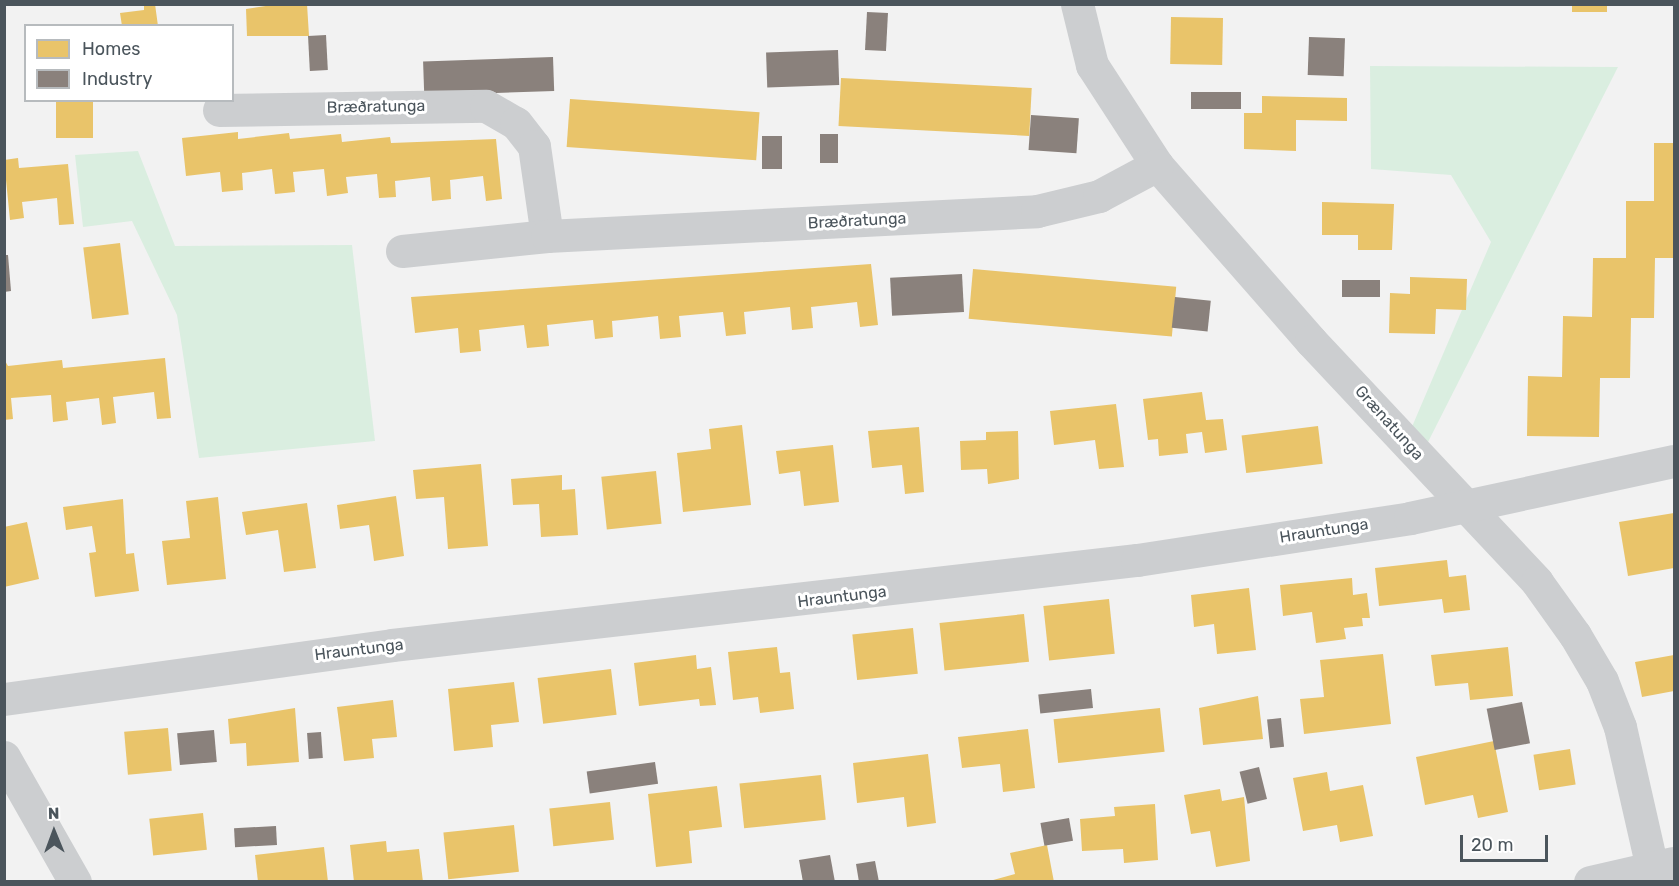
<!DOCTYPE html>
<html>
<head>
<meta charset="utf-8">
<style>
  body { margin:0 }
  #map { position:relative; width:1679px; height:886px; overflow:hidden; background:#f2f2f2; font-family:Rubik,sans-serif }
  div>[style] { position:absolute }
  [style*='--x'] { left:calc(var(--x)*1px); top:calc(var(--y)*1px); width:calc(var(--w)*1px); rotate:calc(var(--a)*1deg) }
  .green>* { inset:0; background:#daeee0 }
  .homes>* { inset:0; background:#e9c46a; transform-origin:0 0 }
  .industry>* { inset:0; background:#8a817c; transform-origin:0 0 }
  .minor>* { height:33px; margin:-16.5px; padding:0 16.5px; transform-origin:16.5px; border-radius:16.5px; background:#ccced0 }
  span { translate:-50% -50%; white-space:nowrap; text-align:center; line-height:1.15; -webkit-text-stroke:6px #fff; paint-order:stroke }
  .street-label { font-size:16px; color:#4b555c }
  .frame { position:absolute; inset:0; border:6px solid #4b555c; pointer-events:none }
  .legend { position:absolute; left:24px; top:24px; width:210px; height:78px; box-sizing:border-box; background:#fff; border:2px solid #b7bbbe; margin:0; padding:8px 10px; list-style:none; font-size:18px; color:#4b555c }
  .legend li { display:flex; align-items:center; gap:12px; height:30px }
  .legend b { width:30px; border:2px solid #b7bbbe }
  .north { position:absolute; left:24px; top:802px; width:60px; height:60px; -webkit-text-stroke:4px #fff; paint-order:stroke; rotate:359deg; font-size:16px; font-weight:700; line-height:24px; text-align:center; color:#4b555c }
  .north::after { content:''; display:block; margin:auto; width:21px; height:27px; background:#4b555c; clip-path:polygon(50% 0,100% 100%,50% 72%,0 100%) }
  .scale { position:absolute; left:1460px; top:835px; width:88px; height:27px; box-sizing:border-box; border:3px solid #4b555c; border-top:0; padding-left:8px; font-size:18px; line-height:21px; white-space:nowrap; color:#4b555c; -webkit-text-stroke:4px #fff; paint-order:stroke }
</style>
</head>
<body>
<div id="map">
  <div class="green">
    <div style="clip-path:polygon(1370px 66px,1618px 67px,1427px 444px,1411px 429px,1491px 242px,1451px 175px,1371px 169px)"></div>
    <div style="clip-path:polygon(138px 151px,175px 246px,352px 245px,375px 441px,199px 458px,177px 315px,132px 221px,83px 227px,75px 155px)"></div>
  </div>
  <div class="homes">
    <div style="clip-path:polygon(144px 4px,155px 4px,158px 26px,122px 26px,120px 13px,144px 10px)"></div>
    <div style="clip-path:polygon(279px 4px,307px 4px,309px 36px,247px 36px,246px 9px)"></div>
    <div style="left:1572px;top:4px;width:35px;height:8px"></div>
    <div style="left:1171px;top:17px;width:52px;height:47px;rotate:1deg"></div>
    <div style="left:841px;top:78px;width:191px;height:48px;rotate:3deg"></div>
    <div style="clip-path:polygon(1262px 96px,1347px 98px,1347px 121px,1296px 120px,1296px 151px,1244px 149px,1244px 113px,1262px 113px)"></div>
    <div style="left:570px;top:99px;width:190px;height:48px;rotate:4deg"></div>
    <div style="left:56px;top:100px;width:37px;height:38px"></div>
    <div style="clip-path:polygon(238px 132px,238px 139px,289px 133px,290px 139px,341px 134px,342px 142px,390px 137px,391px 143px,496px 139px,502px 199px,486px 201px,483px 176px,450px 180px,451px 199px,432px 201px,430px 177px,395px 181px,396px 197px,379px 198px,377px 174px,346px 177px,348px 193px,327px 196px,324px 169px,293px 172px,295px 192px,275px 194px,272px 169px,242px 173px,243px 190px,222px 192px,220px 172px,186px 176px,182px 138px)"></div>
    <div style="clip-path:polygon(1654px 143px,1674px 143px,1674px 258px,1655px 258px,1654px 318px,1631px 318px,1630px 378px,1600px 378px,1599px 437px,1527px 436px,1528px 376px,1562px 377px,1563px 316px,1592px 317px,1593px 258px,1626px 258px,1626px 201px,1654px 201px)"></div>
    <div style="clip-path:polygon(18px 158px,19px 168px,68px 164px,74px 224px,59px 225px,57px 198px,22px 202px,24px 218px,10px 220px,4px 160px)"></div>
    <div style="clip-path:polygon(1322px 202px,1394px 204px,1392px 250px,1358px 250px,1358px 235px,1322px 235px)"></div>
    <div style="left:120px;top:243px;width:72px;height:37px;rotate:83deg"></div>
    <div style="clip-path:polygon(871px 264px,878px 325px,860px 327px,857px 302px,811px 307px,813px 328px,792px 330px,790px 307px,744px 312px,746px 334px,726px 336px,723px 312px,679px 316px,681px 337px,660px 339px,658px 316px,612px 321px,613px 337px,595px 339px,593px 320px,547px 325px,549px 346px,527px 348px,524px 325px,479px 330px,481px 351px,460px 353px,458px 328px,415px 333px,411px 297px)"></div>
    <div style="left:973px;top:269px;width:204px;height:50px;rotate:5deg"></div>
    <div style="clip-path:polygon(1410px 277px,1467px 279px,1466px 310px,1436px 309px,1435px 334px,1389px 333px,1390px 293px,1410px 294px)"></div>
    <div style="clip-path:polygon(165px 358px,171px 418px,157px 419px,154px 392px,113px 397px,116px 423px,102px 425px,99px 398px,66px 402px,68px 420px,53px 422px,51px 395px,11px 398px,13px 419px,4px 420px,4px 359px,8px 366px,62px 360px,63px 368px)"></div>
    <div style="clip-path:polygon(1202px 392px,1206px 420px,1223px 419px,1227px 450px,1205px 453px,1202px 432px,1186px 434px,1188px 453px,1159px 456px,1158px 439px,1148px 440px,1143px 399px)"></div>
    <div style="clip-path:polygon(1116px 404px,1124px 467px,1099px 469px,1095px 440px,1054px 445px,1050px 411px)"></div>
    <div style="clip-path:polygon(742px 425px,751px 505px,683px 512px,677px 453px,711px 449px,709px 429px)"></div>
    <div style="left:1318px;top:426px;width:38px;height:77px;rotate:83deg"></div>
    <div style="clip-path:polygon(919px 427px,924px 492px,905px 494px,902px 465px,872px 468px,868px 431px)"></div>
    <div style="clip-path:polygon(1018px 431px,1019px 479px,988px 484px,987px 469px,961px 470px,960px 441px,986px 440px,986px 432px)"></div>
    <div style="clip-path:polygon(833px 445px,839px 502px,804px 506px,800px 471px,779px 474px,776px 451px)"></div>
    <div style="clip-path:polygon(481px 464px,488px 546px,448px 549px,444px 497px,416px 499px,413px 470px)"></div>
    <div style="left:656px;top:471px;width:53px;height:55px;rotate:84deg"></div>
    <div style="clip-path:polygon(562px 475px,562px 490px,575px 489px,578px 535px,541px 537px,539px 504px,513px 505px,511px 479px)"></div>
    <div style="clip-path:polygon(396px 496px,404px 556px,374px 561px,369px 525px,340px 529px,337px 505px)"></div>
    <div style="clip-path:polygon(218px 497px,226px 579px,167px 585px,162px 541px,190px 538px,186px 501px)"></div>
    <div style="clip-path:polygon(123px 499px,126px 554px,134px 553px,139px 591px,95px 597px,89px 553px,96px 552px,92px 526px,66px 530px,63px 507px)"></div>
    <div style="clip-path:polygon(307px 503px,316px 568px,284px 572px,278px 530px,246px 535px,242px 512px)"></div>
    <div style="clip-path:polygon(1674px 513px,1674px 568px,1628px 576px,1619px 522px)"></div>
    <div style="clip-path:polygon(27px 522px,39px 579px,4px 587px,4px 527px)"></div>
    <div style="clip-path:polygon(1447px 560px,1449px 577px,1466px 575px,1470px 610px,1444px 613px,1442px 599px,1379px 606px,1375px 568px)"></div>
    <div style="clip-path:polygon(1352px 578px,1353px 595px,1367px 593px,1370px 618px,1362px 618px,1363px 626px,1344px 628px,1346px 639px,1316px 643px,1312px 612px,1283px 616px,1280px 585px)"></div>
    <div style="clip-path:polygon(1249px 588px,1256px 650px,1217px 654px,1214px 624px,1194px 627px,1191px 595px)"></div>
    <div style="left:1109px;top:599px;width:55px;height:66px;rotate:84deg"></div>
    <div style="left:1024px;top:614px;width:48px;height:85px;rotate:84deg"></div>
    <div style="left:913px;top:628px;width:46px;height:61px;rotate:84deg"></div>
    <div style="clip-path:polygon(777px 647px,780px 673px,790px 672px,794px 709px,760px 713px,758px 697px,733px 700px,728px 652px)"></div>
    <div style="clip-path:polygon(1508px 647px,1513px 696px,1470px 700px,1468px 683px,1435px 686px,1431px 655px)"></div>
    <div style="clip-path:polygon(1383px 654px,1391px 724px,1304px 734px,1300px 699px,1324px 697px,1320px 660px)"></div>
    <div style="clip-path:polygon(696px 655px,697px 669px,711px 667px,716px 705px,700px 706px,699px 699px,639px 706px,634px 663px)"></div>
    <div style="clip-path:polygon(1674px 655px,1674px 691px,1642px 697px,1635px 662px)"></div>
    <div style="left:611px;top:669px;width:46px;height:74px;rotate:83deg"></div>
    <div style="clip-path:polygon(514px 682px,519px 722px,491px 725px,493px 747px,454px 751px,448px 689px)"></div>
    <div style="clip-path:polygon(1258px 696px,1263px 739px,1203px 745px,1199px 708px)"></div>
    <div style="clip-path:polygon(393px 700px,397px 737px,372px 739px,374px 758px,344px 761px,337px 707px)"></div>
    <div style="clip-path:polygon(295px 708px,299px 762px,247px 766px,246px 743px,230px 744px,228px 719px)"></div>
    <div style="left:1160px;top:708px;width:44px;height:107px;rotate:84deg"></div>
    <div style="left:168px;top:728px;width:43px;height:44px;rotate:85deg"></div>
    <div style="clip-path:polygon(1028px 729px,1035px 788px,1003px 792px,1000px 764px,962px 768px,958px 737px)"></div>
    <div style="clip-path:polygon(1494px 741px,1508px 812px,1478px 818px,1473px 795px,1425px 805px,1416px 757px)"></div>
    <div style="left:1570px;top:749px;width:36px;height:37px;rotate:81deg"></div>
    <div style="clip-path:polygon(928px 754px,936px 823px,907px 827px,904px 797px,857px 803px,853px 763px)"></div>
    <div style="clip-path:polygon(1327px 772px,1330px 791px,1363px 785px,1373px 836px,1340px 842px,1337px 825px,1303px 831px,1293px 778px)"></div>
    <div style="left:821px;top:775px;width:45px;height:82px;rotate:84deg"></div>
    <div style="clip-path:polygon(717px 786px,722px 827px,689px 831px,692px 863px,656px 867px,648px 794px)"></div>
    <div style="clip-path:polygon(1220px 789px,1222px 801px,1244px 797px,1250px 861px,1216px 867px,1210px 831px,1191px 834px,1184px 795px)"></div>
    <div style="left:610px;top:802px;width:38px;height:61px;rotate:84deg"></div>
    <div style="clip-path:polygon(1155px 804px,1158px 860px,1124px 863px,1123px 849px,1082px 851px,1080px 819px,1115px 816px,1114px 807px)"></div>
    <div style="left:203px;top:813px;width:37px;height:54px;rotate:84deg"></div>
    <div style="left:514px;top:825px;width:47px;height:71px;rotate:84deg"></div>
    <div style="clip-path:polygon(386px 841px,387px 852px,419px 849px,423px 882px,354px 882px,350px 845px)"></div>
    <div style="clip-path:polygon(1047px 845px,1054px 882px,986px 882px,1015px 874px,1010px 853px)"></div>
    <div style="clip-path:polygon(324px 847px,328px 882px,258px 882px,255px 855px)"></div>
  </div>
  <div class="industry">
    <div style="left:867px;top:12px;width:21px;height:38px;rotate:3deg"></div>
    <div style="left:326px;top:35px;width:35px;height:18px;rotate:87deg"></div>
    <div style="left:1309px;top:37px;width:36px;height:38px;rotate:2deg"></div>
    <div style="left:838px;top:50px;width:35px;height:72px;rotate:88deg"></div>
    <div style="left:553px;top:57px;width:34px;height:130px;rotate:88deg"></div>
    <div style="left:1191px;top:92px;width:50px;height:17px"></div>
    <div style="left:1031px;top:115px;width:48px;height:35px;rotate:4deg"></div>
    <div style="left:820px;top:134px;width:18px;height:29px"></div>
    <div style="left:762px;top:136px;width:20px;height:33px"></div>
    <div style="clip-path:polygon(4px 255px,8px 255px,11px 291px,4px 292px)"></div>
    <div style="left:962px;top:274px;width:38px;height:72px;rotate:87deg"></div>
    <div style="left:1342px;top:280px;width:38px;height:17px"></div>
    <div style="left:1175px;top:297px;width:36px;height:31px;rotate:6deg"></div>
    <div style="left:1091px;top:689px;width:19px;height:53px;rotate:84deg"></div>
    <div style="left:1522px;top:702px;width:42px;height:36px;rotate:79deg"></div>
    <div style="left:1281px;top:718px;width:29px;height:14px;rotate:84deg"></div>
    <div style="left:214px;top:730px;width:32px;height:37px;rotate:85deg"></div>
    <div style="left:321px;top:732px;width:26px;height:14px;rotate:86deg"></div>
    <div style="left:655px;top:762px;width:22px;height:69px;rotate:82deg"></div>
    <div style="left:1259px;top:767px;width:33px;height:20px;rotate:76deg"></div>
    <div style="left:1069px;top:818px;width:23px;height:29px;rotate:80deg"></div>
    <div style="left:276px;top:826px;width:19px;height:42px;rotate:87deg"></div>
    <div style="clip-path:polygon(830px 855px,835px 882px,803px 882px,799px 860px)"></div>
    <div style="clip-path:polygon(875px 861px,879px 882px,859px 882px,856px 864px)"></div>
  </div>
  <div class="minor">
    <div style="--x:1077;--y:4;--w:63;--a:76.2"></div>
    <div style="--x:1092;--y:65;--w:119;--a:57"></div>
    <div style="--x:1157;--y:165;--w:234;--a:48.8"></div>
    <div style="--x:1311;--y:341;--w:330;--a:46.8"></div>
    <div style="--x:1537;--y:582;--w:65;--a:54.4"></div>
    <div style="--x:1575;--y:635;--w:53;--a:59.6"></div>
    <div style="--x:1602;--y:681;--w:49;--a:68.6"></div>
    <div style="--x:1620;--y:727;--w:145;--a:77.2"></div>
    <div style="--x:219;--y:110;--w:267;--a:-0.9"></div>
    <div style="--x:486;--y:106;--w:34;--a:30"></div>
    <div style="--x:516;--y:123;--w:29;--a:52"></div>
    <div style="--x:534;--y:146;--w:91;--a:81.8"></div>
    <div style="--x:402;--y:251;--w:146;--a:-5.9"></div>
    <div style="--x:547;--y:236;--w:491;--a:-2.9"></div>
    <div style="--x:1037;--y:211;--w:64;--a:-13.6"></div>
    <div style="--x:1099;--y:196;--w:66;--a:-28.1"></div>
    <div style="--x:4;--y:699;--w:392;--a:-7.9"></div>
    <div style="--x:392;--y:645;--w:750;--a:-6.51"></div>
    <div style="--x:1137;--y:560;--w:276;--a:-8.7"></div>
    <div style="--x:1410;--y:518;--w:270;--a:-12.2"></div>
    <div style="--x:4;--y:757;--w:144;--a:60.4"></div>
    <div style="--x:1590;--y:882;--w:85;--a:-12.9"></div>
  </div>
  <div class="street-label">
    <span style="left:376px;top:107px;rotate:-1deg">Bræðratunga</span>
    <span style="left:857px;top:221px;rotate:-3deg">Bræðratunga</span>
    <span style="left:1389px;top:423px;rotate:48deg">Grænatunga</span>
    <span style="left:1324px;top:531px;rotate:-9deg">Hrauntunga</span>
    <span style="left:842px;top:597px;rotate:-7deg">Hrauntunga</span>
    <span style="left:359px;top:650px;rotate:-7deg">Hrauntunga</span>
  </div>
  <div class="frame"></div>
  <ul class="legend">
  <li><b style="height:16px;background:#e9c46a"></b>Homes</li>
  <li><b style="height:16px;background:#8a817c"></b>Industry</li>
  </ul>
  <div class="north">N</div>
  <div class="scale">20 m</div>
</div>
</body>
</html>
